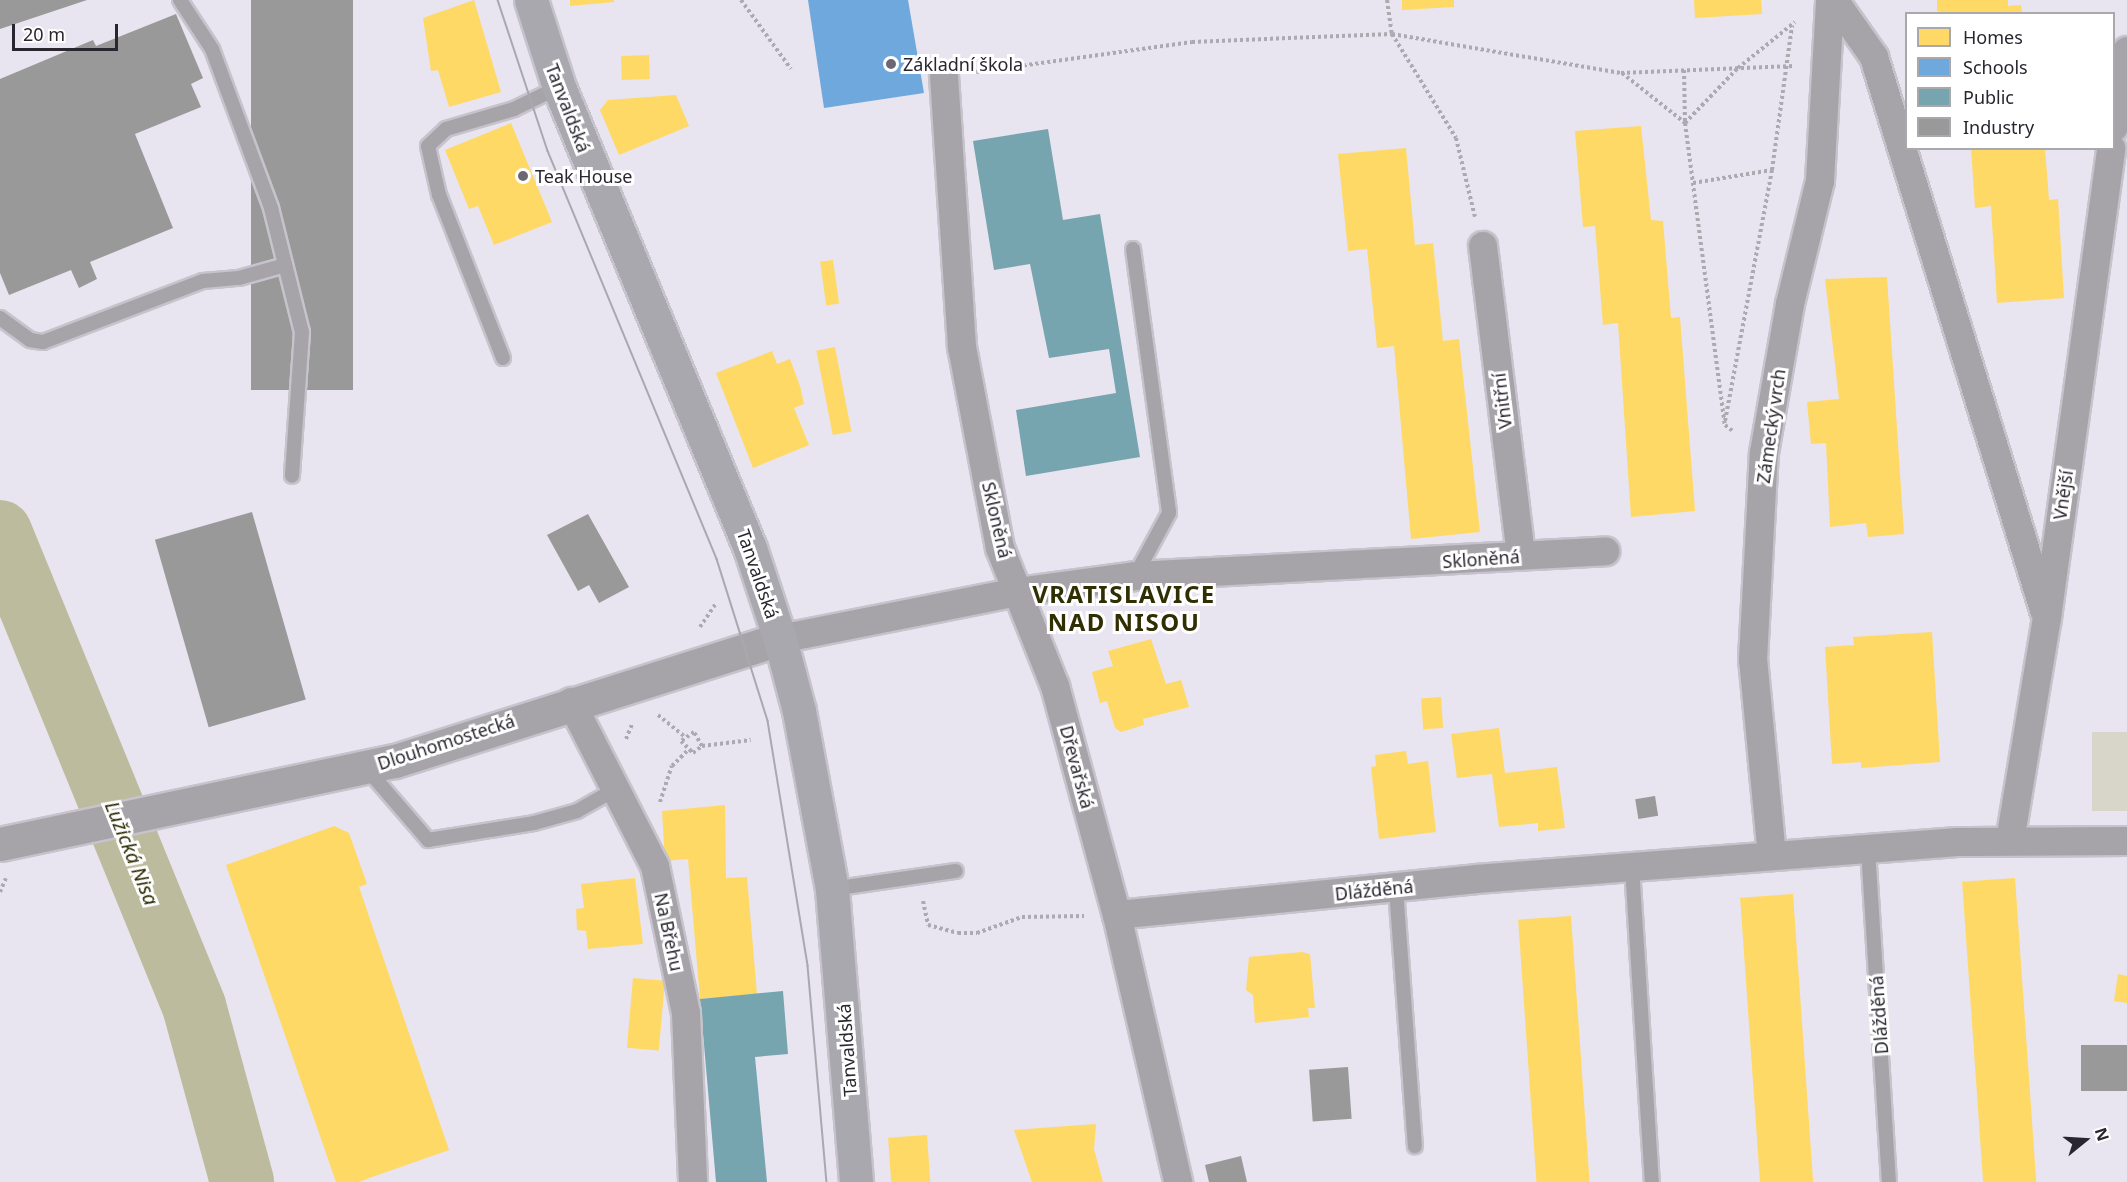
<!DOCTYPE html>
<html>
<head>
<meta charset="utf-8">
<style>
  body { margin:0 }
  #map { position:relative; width:2127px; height:1182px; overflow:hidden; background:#e8e4f0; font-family:"Noto Sans",sans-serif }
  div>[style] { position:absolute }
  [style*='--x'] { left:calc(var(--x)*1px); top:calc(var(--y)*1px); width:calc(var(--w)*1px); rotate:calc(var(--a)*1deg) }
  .green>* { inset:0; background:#d8d6c8; transform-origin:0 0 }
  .homes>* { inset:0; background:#ffd966; transform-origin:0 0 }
  .schools>* { inset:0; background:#6fa8dc }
  .public>* { inset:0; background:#76a5af }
  .industry>* { inset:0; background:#999; transform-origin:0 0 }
  .river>* { height:64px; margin:-32px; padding:0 32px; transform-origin:32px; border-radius:32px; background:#bdbb9d }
  .path>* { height:4px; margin-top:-2px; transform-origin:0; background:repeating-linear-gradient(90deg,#aca9b0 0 3px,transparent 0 6px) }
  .roads { filter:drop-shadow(2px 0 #c6c3cc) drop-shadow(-2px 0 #c6c3cc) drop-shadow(0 2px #c6c3cc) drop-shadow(0 -2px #c6c3cc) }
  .service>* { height:14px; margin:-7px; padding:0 7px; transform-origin:7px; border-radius:7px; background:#a6a4a9 }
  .minor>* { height:28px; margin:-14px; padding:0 14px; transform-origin:14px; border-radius:14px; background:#a6a4a9 }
  .tertiary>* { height:33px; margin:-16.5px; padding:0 16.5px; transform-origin:16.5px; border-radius:16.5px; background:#a6a4a9 }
  .primary>* { height:33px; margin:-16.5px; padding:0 16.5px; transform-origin:16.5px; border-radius:16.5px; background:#aaa8af }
  .tram>* { height:1.5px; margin:-0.75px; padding:0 0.75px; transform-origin:0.75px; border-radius:0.75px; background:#aaa8af }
  .dots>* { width:16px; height:16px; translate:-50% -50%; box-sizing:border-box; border:3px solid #fff; border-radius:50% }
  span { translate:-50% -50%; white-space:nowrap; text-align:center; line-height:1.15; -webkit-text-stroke:6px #fff; paint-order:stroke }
  .poi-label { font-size:18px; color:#29262f }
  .left { translate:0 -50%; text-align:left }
  .street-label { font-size:18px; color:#29262f }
  .water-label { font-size:20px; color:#2d2b03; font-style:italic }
  .district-label { font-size:24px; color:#302e03; font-weight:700; letter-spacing:1.5px }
  .legend { position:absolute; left:1905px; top:12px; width:210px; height:138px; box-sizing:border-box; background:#fff; border:2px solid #a9a8ac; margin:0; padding:8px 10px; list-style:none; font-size:18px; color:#29262f }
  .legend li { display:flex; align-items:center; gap:12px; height:30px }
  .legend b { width:30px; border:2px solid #a9a8ac }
  .north { position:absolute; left:2055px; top:1110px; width:60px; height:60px; -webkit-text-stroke:4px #fff; paint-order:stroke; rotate:72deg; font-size:16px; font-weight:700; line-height:24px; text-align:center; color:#29262f }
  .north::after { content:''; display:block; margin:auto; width:21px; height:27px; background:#29262f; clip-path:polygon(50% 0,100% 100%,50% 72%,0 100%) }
  .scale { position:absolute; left:12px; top:24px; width:106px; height:27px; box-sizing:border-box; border:3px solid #29262f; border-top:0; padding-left:8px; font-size:18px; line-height:21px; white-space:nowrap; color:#29262f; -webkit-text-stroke:4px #fff; paint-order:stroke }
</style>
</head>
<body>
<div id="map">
  <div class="green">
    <div style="left:2127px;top:732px;width:79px;height:35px;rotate:90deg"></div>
  </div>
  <div class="homes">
    <div style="clip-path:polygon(474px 0,501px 92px,449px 107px,438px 70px,431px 71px,423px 18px)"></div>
    <div style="clip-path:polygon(570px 0,614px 0,614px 2px,570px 6px)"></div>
    <div style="clip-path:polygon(1402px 0,1454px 0,1454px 7px,1402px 10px)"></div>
    <div style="clip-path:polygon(1694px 0,1761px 0,1762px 14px,1695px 18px)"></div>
    <div style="clip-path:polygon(1937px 0,2008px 0,2008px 6px,2021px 5px,2022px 14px,1950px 14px,1937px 11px)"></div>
    <div style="left:649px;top:55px;width:24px;height:28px;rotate:88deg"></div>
    <div style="clip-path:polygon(676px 95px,689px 126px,619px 155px,600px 110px,608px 100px)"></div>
    <div style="clip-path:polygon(511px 123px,552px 222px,494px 245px,478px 206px,469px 209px,445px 150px)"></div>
    <div style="clip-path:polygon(1641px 126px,1651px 220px,1663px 221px,1671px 318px,1680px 317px,1695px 511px,1631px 517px,1618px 323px,1603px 325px,1595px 226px,1583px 227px,1575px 131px)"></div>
    <div style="clip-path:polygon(1406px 148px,1415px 245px,1433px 243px,1443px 341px,1459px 339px,1480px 532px,1411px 539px,1394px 346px,1377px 348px,1367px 249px,1348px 251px,1338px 154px)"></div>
    <div style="clip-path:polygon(1971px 148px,2045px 148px,2049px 200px,2058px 199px,2064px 298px,1997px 303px,1991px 206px,1975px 208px)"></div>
    <div style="left:833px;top:260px;width:44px;height:13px;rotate:82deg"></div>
    <div style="clip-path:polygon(1887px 277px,1904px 534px,1868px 537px,1866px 523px,1830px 527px,1826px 443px,1811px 444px,1807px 402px,1839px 399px,1825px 279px)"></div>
    <div style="left:835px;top:347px;width:86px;height:19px;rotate:79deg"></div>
    <div style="clip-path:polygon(772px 351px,777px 364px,790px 359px,800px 386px,804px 404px,794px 408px,809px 445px,753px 468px,716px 373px)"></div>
    <div style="clip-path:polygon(1932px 632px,1940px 762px,1861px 768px,1861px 762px,1832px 764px,1825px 647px,1854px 645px,1853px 637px)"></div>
    <div style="clip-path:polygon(1151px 639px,1166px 684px,1181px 680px,1189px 707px,1143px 719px,1144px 725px,1121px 732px,1115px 728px,1107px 701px,1100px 703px,1092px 672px,1113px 666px,1108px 651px)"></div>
    <div style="left:1441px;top:697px;width:31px;height:20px;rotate:86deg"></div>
    <div style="clip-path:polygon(1499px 728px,1505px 773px,1557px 767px,1565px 828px,1538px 831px,1538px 823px,1499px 827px,1492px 774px,1457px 778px,1451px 734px)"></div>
    <div style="clip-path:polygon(1406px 751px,1408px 764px,1428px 761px,1436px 832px,1379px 839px,1371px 767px,1376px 766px,1375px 755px)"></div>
    <div style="clip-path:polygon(725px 805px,726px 878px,747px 877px,757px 994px,700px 999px,688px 859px,665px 861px,662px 811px)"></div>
    <div style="clip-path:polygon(334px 826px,349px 833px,367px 884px,359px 887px,449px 1150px,358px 1182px,336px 1182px,226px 865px)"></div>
    <div style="clip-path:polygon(635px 878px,643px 944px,588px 949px,586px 931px,577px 930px,576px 909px,584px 908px,581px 884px)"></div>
    <div style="left:2015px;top:878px;width:305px;height:53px;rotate:86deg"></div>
    <div style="left:1793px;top:894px;width:289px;height:53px;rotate:86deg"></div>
    <div style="left:1571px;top:916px;width:267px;height:53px;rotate:86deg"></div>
    <div style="clip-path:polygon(1302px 952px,1310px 954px,1315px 1008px,1308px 1008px,1309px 1017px,1255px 1023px,1253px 995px,1246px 990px,1249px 957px)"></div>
    <div style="clip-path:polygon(2118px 974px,2127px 976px,2127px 1003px,2114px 1001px)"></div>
    <div style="left:633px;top:978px;width:32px;height:70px;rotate:5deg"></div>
    <div style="clip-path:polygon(1096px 1124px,1094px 1149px,1103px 1182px,1032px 1182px,1014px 1130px)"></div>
    <div style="left:927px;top:1135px;width:47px;height:39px;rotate:86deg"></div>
  </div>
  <div class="schools">
    <div style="clip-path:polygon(808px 0,908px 0,924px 93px,824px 108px)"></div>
  </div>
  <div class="public">
    <div style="clip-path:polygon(1048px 129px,1063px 220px,1100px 214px,1140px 457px,1026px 476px,1016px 410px,1116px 393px,1109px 349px,1049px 358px,1030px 264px,994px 270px,973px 141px)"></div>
    <div style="clip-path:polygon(783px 991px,788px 1054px,755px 1057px,767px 1182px,716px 1182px,700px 999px)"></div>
  </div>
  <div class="industry">
    <div style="clip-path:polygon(0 0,87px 0,0 29px)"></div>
    <div style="left:251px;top:0;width:102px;height:390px"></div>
    <div style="clip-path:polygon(176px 14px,203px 78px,191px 84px,201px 107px,135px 134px,173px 228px,90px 262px,97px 279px,79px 288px,71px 270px,9px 295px,0 273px,0 79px,93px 40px,96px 46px)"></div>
    <div style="left:252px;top:512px;width:195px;height:101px;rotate:74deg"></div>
    <div style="clip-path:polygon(588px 514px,629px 587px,599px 603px,589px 585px,578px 591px,547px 535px)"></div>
    <div style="left:1655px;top:796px;width:20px;height:20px;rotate:81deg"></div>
    <div style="left:2081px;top:1045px;width:46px;height:46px"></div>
    <div style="left:1348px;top:1067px;width:52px;height:39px;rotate:86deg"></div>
    <div style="clip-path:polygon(1241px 1156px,1247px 1182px,1209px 1182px,1205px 1165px)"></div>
  </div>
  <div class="river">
    <div style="--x:0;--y:532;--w:512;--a:67.74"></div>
    <div style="--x:194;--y:1006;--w:182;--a:74.7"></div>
  </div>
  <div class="path">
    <div style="--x:741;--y:0;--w:85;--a:54.1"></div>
    <div style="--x:1387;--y:0;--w:34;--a:82"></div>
    <div style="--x:1392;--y:34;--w:122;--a:58.4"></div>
    <div style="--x:1456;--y:138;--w:81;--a:76.5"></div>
    <div style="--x:1684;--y:70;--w:52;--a:88.9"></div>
    <div style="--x:976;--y:72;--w:218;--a:-7.9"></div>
    <div style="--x:1192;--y:42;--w:200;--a:-2.3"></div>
    <div style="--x:1392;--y:34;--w:232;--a:9.7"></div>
    <div style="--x:1621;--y:73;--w:173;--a:-2.3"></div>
    <div style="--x:1622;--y:73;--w:80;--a:38.4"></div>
    <div style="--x:1685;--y:123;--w:305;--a:82.5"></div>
    <div style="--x:1725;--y:425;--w:11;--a:38"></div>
    <div style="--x:1685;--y:123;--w:76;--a:-46.1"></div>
    <div style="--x:1738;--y:68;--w:73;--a:-38.9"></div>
    <div style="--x:1772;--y:170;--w:146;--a:-82.1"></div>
    <div style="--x:1693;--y:183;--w:80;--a:-9.3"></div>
    <div style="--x:1772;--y:170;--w:255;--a:100.6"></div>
    <div style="--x:700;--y:627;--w:27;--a:-56"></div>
    <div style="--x:658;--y:715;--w:33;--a:39"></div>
    <div style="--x:626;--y:739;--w:16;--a:-68"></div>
    <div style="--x:702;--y:746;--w:16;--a:-120"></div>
    <div style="--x:694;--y:732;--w:16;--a:145"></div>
    <div style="--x:681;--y:741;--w:17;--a:45"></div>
    <div style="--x:693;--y:753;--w:11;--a:-38"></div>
    <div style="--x:702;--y:746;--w:49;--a:-7"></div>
    <div style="--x:660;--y:802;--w:38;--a:-72"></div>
    <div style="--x:672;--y:766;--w:21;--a:-45"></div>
    <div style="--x:0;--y:892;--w:15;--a:-67"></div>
    <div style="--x:923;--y:901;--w:25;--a:78"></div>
    <div style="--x:928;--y:925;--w:31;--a:15"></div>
    <div style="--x:958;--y:933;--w:19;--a:0"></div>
    <div style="--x:977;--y:933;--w:48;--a:-19.6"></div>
    <div style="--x:1022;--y:917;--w:62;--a:-0.9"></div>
  </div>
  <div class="roads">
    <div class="service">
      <div style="--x:180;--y:0;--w:59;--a:56.9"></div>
      <div style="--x:212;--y:49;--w:170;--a:69.6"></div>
      <div style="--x:271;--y:208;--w:128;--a:76"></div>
      <div style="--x:302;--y:332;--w:144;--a:94"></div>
      <div style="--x:1133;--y:249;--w:266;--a:82.2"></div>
      <div style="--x:1169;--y:513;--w:72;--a:118.4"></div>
      <div style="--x:0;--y:318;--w:37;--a:36"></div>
      <div style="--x:30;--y:340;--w:13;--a:9"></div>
      <div style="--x:43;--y:342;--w:171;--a:-20.9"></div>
      <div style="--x:203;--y:281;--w:36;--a:-5"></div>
      <div style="--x:239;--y:278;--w:48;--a:-15.8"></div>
      <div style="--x:503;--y:358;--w:175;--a:-111.4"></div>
      <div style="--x:439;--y:195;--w:50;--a:-102.7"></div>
      <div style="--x:428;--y:146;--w:25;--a:-43"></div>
      <div style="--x:446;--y:129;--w:71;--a:-16.4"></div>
      <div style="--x:514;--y:109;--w:50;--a:-26.1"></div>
      <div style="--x:367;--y:769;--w:94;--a:49.3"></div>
      <div style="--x:428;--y:840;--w:107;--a:-9.1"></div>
      <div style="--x:534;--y:823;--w:45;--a:-15.6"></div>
      <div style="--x:577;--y:811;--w:45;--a:-29.4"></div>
      <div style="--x:1868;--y:849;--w:334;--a:86.4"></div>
      <div style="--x:1632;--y:867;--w:316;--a:86.4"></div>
      <div style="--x:832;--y:889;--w:125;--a:-8.3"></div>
      <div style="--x:1396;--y:889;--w:258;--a:85.8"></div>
    </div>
    <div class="minor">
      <div style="--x:1834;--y:0;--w:70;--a:54.9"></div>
      <div style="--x:1874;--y:57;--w:579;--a:72.91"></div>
      <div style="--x:944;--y:76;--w:272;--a:86.2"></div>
      <div style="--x:962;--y:347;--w:205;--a:79.3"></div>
      <div style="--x:1000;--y:548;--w:149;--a:68.3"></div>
      <div style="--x:1055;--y:686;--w:237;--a:74.9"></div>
      <div style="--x:1117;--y:915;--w:274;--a:77.1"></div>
      <div style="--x:2114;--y:127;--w:77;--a:-80.3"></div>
      <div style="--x:1483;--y:246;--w:312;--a:83"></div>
      <div style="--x:780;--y:639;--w:242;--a:-11.2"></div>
      <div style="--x:1017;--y:592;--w:119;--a:-7.7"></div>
      <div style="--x:1135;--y:576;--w:471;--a:-3"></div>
      <div style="--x:571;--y:702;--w:184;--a:62.9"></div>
      <div style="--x:655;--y:866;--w:150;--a:78.1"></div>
      <div style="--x:686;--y:1013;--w:169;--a:87.6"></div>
      <div style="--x:2010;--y:841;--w:226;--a:-80.6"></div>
      <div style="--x:2047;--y:618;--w:474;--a:-82.2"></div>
      <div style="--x:1772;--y:856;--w:197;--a:-95.5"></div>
      <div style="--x:1753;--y:660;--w:207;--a:-87"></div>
      <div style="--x:1764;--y:453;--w:151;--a:-80.1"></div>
      <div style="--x:1790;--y:304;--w:127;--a:-76.3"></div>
      <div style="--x:1820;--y:181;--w:181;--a:-86.8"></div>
      <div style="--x:1117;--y:915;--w:361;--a:-5.7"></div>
      <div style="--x:1476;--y:879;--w:483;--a:-4.4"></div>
      <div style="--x:1958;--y:842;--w:169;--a:-0.3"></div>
    </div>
    <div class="tertiary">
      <div style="--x:0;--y:844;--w:404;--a:-11.9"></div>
      <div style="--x:395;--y:761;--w:404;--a:-17.6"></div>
    </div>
    <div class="primary">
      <div style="--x:531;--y:0;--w:91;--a:72.2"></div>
      <div style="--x:559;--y:87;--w:499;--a:67.5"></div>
      <div style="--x:750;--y:548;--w:96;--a:71.8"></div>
      <div style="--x:780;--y:639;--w:74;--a:75.2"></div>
      <div style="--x:799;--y:711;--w:181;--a:79.5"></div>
      <div style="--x:832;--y:889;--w:294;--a:85.3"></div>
    </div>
  </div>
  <div class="tram">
    <div style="--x:498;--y:0;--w:159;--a:71.7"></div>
    <div style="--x:548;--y:151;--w:442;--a:67.5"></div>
    <div style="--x:717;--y:559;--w:170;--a:72.5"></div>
    <div style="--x:768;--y:721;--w:248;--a:80.7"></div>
    <div style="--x:808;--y:966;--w:217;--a:85"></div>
  </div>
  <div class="dots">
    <div style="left:891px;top:64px;background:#6c6873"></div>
    <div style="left:523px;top:176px;background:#6c6873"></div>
  </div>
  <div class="poi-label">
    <span class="left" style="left:903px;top:64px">Základní škola</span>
    <span class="left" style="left:535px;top:176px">Teak House</span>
  </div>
  <div class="street-label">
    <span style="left:568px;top:108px;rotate:69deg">Tanvaldská</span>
    <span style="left:1502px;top:401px;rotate:-97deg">Vnitřní</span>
    <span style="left:1771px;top:426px;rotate:-82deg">Zámecký vrch</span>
    <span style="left:2063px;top:495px;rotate:-82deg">Vnější</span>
    <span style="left:997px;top:520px;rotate:77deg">Skloněná</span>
    <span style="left:1481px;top:559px;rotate:-4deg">Skloněná</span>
    <span style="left:758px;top:574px;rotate:71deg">Tanvaldská</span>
    <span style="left:446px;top:742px;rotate:-18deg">Dlouhomostecká</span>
    <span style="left:1077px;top:767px;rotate:75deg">Dřevařská</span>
    <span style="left:1374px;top:890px;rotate:-6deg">Dlážděná</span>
    <span style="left:669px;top:932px;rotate:78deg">Na Břehu</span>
    <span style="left:1879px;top:1015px;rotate:-94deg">Dlážděná</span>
    <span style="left:847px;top:1050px;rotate:-94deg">Tanvaldská</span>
  </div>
  <div class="water-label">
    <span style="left:132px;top:853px;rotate:68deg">Lužická Nisa</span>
  </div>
  <div class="district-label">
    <span style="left:1124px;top:608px">VRATISLAVICE<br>NAD NISOU</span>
  </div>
  <ul class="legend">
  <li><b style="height:16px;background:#ffd966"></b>Homes</li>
  <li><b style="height:16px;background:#6fa8dc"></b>Schools</li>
  <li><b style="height:16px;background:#76a5af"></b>Public</li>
  <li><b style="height:16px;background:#999"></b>Industry</li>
  </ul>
  <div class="north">N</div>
  <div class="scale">20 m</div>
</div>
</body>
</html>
